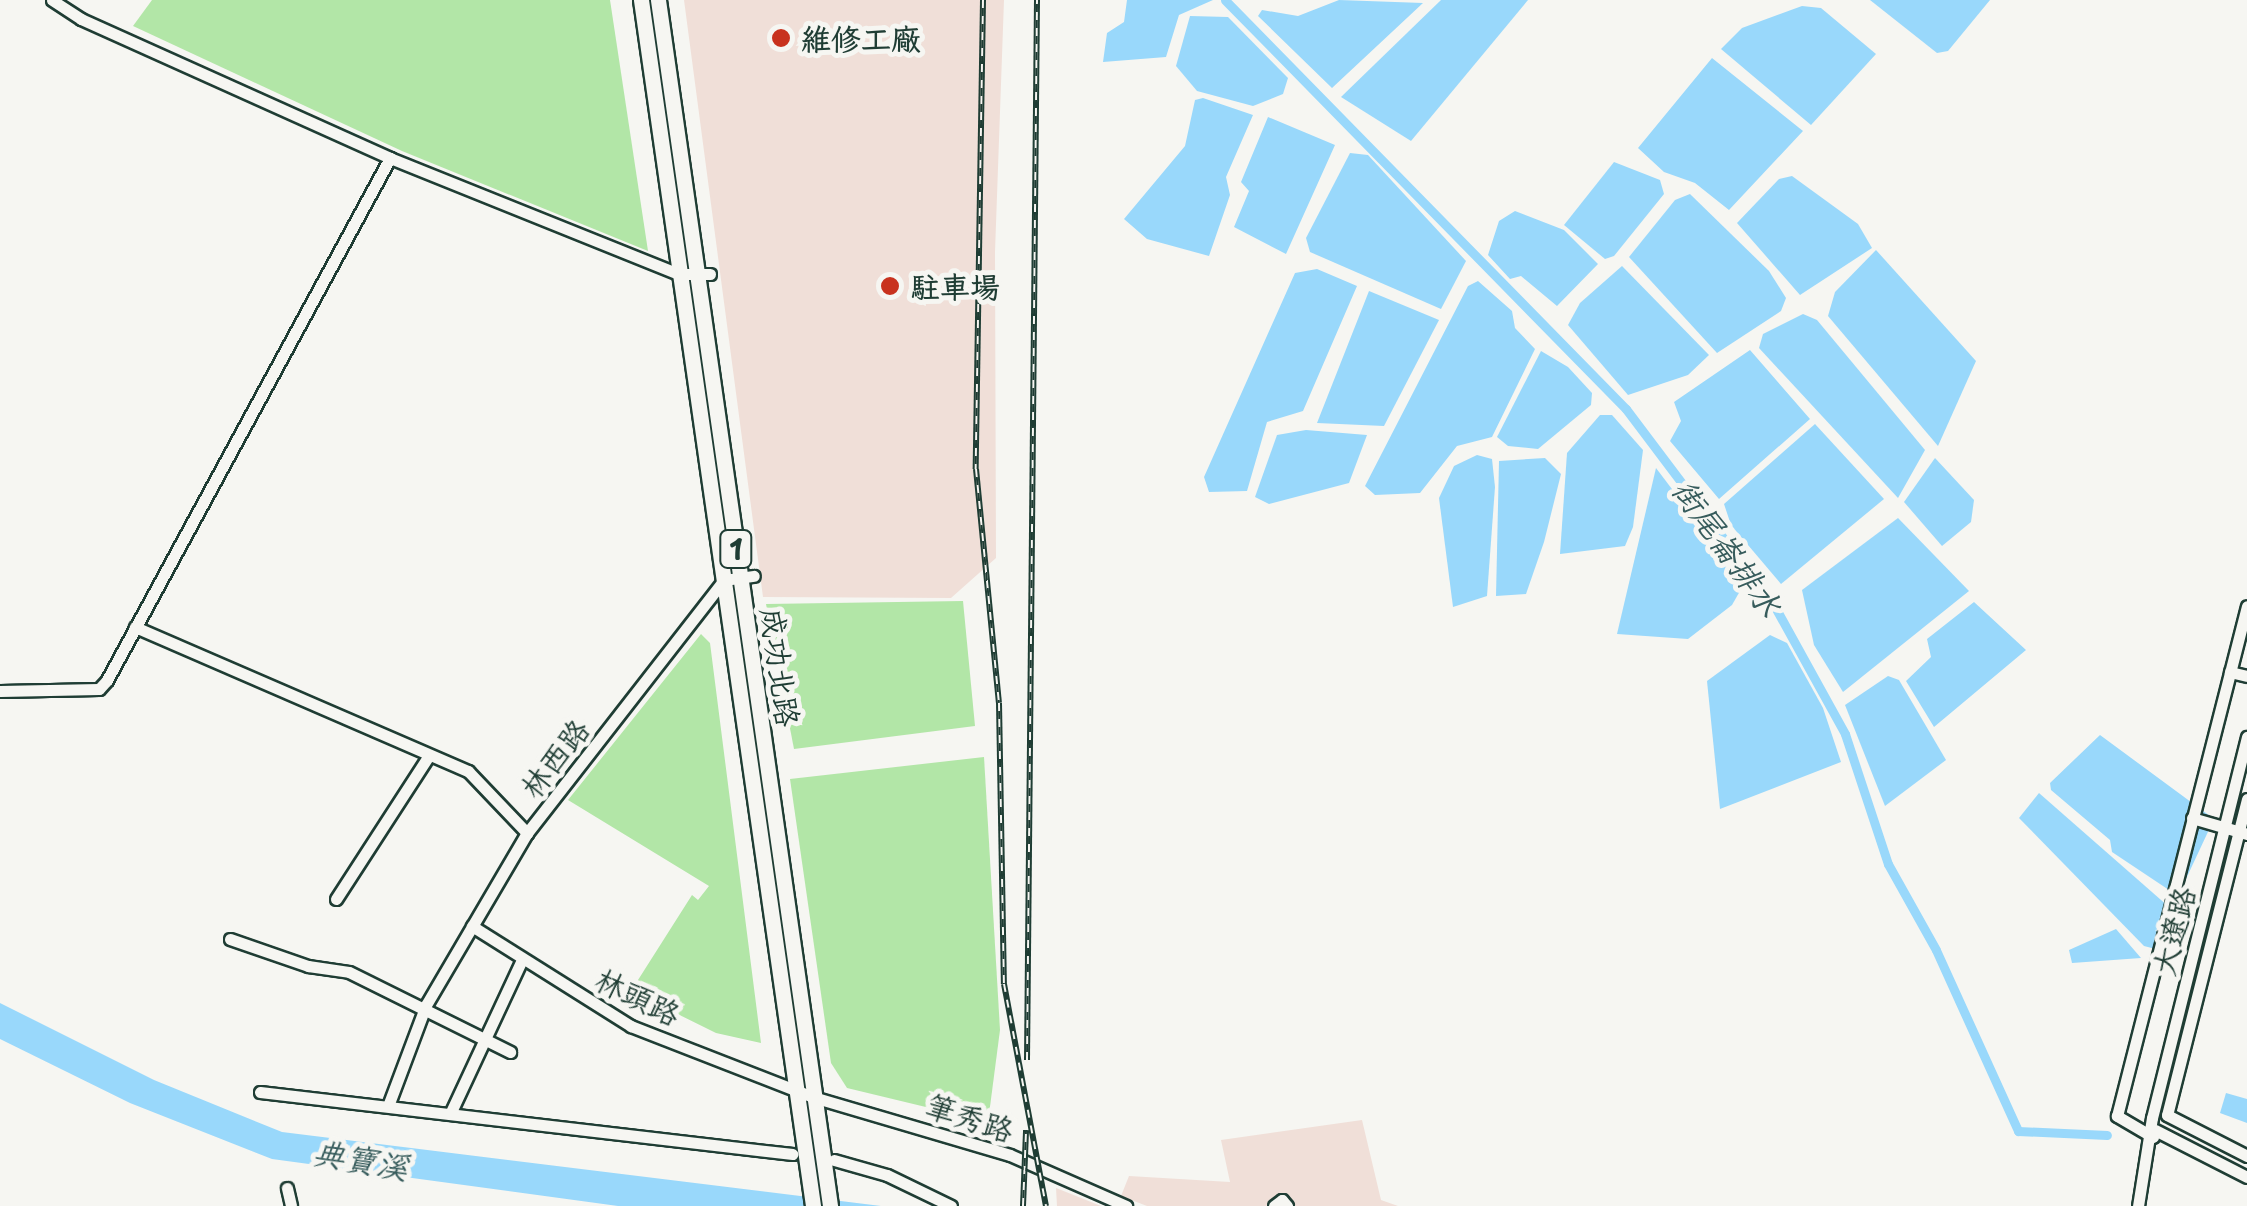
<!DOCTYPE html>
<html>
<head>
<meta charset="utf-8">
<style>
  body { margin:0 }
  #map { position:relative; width:2247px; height:1206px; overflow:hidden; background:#f6f6f2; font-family:"Playpen Sans","LXGW WenKai TC",sans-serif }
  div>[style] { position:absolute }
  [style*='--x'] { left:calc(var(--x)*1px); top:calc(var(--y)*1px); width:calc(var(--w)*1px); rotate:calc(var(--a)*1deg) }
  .built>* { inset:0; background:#f0dfd8 }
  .green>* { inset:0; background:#b2e6a7 }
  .water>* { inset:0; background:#99d8fb }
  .canal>* { height:9px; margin:-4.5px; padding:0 4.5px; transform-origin:4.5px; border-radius:4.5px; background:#99d8fb }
  .roads { filter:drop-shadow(2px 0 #1f3d34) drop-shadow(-2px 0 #1f3d34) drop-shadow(0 2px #1f3d34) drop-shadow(0 -2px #1f3d34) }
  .minor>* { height:11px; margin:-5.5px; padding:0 5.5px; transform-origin:5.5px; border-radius:5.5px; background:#f6f6f2 }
  .major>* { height:15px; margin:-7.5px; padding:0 7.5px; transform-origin:7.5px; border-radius:7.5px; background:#f6f6f2 }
  .rail>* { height:6px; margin-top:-3px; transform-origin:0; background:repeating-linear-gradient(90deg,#f6f6f2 0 8px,#1f3d34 0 16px); box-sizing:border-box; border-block:2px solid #1f3d34 }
  .dots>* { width:28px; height:28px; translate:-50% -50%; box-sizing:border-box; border:5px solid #f6f6f2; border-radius:50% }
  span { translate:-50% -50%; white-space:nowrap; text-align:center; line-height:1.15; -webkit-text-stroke:10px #f6f6f2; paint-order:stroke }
  .shield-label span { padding:2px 8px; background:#f6f6f2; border:2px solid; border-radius:8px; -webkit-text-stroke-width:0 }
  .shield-label { font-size:28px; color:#1f3d34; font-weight:700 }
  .poi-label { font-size:30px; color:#1f3d34; font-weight:700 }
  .left { translate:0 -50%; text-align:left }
  .street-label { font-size:30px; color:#1f3d34 }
  .water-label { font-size:32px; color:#375c5c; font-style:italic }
</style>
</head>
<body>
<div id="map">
  <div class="built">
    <div style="clip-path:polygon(684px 0,1004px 0,995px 252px,996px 558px,951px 598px,763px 597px)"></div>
    <div style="clip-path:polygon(1362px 1120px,1381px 1200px,1398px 1206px,1293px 1206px,1283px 1195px,1266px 1206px,1147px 1206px,1121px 1196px,1129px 1176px,1230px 1182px,1221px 1140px)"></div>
    <div style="clip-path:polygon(1056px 1188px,1101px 1206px,1057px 1206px)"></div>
  </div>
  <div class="green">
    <div style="clip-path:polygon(152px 0,610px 0,648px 251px,402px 151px,133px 26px)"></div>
    <div style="clip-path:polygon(963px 601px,975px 726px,794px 749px,766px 604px)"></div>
    <div style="clip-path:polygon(701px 634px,710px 643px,761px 1043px,716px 1033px,631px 991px,692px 895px,698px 900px,709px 886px,568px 800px)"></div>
    <div style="clip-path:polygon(984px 757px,1000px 1030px,988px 1122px,847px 1088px,831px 1063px,790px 779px)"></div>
  </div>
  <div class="water">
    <div style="clip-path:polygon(1127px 0,1213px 0,1179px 15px,1166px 57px,1103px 62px,1107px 33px,1124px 22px)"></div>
    <div style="clip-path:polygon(1339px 0,1423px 3px,1332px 88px,1258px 16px,1262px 10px,1298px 16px)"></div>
    <div style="clip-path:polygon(1441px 0,1528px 0,1411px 141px,1341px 97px)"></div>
    <div style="clip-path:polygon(1870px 0,1990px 0,1948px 51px,1937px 53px)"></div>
    <div style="clip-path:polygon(1802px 6px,1821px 8px,1876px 54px,1811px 125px,1721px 49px,1742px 28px)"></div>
    <div style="clip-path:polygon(1190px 16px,1228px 17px,1288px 78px,1283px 94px,1253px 106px,1197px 91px,1176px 66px)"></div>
    <div style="clip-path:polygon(1712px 58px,1803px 131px,1729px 210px,1695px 183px,1664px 172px,1638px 148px)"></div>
    <div style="clip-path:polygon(1203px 98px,1253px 115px,1226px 177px,1230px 195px,1209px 256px,1147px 239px,1124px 219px,1185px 146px,1195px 100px)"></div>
    <div style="clip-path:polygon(1268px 117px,1335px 145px,1286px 254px,1234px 227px,1249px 191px,1241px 182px)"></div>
    <div style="clip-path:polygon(1350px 153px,1368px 155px,1466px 261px,1441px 309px,1310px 252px,1306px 238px)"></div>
    <div style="clip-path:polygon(1614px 162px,1660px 180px,1664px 194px,1614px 256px,1605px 259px,1564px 225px)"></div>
    <div style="clip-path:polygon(1792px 176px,1858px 224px,1872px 248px,1800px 295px,1737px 223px,1779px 179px)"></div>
    <div style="clip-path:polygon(1690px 194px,1769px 271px,1786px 298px,1781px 311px,1717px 353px,1629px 257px,1675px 200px)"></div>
    <div style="clip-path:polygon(1515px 211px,1564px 230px,1598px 264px,1557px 306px,1521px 276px,1510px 279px,1488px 255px,1499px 221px)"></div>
    <div style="clip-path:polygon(1876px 250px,1976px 361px,1938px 446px,1828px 316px,1835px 292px)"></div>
    <div style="clip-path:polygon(1622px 266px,1709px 355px,1688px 375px,1628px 395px,1568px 325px,1580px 303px)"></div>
    <div style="clip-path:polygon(1317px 269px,1357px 286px,1303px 411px,1267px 422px,1247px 491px,1209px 492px,1204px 477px,1295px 273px)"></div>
    <div style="clip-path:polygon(1478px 281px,1512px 311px,1515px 328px,1535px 349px,1492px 437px,1457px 446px,1420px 493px,1375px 495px,1365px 486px,1468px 286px)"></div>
    <div style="clip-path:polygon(1369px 291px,1439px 320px,1384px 426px,1317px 423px)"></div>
    <div style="clip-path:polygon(1803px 314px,1817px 320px,1925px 450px,1898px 498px,1759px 348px,1763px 334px)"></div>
    <div style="clip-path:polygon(1750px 350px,1810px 419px,1719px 499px,1670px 441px,1681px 421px,1674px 402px)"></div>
    <div style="clip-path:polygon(1541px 351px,1568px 367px,1592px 393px,1591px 405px,1538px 449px,1508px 446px,1497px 437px)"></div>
    <div style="clip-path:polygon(1600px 415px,1612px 415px,1643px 450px,1633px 527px,1625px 546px,1560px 554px,1567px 453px)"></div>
    <div style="clip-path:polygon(1815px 424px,1884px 499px,1781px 584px,1731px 525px,1724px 504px)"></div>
    <div style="clip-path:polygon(1306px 430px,1367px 435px,1349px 483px,1269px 504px,1255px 497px,1277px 435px)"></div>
    <div style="clip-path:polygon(1477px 455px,1492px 459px,1495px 487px,1487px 596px,1453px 607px,1439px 498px,1454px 466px)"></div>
    <div style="clip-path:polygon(1545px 458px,1561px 474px,1544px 542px,1526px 594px,1496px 596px,1499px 461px)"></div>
    <div style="clip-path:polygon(1935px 458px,1974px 500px,1971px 522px,1942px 546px,1904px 502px)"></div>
    <div style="clip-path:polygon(1656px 468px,1744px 584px,1732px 605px,1688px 639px,1617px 634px)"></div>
    <div style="clip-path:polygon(1898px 518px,1969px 591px,1843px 692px,1814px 645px,1802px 590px)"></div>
    <div style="clip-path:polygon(1974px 602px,2026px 650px,1934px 727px,1906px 681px,1931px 657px,1927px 639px)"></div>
    <div style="clip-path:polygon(1770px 635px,1787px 643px,1823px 708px,1841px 762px,1720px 809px,1707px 681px)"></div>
    <div style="clip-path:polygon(1888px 676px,1899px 680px,1946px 760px,1885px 806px,1845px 705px)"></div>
    <div style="clip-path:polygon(2100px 735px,2214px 819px,2178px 896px,2112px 852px,2110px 840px,2051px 790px,2050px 783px)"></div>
    <div style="clip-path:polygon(2039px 793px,2177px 914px,2167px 952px,2144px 946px,2019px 818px)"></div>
    <div style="clip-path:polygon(2116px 929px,2141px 958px,2072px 963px,2069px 950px)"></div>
    <div style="clip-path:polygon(0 1003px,154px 1080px,282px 1132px,881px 1206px,618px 1206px,272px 1159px,130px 1103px,0 1039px)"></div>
    <div style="clip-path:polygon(2226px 1093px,2247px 1099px,2247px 1123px,2220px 1113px)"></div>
  </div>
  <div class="canal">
    <div style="--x:1225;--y:0;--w:573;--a:45.57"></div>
    <div style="--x:1626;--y:409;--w:248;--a:53"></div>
    <div style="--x:1775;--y:607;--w:145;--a:61.1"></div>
    <div style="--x:1845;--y:734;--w:137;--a:71.7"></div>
    <div style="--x:1888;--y:864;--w:98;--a:60.8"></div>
    <div style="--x:1936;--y:950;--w:199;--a:65.6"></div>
    <div style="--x:2018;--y:1131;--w:89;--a:2.6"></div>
  </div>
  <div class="roads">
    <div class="minor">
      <div style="--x:52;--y:0;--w:35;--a:33"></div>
      <div style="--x:81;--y:19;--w:339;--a:24.2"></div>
      <div style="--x:390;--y:158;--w:310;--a:21.9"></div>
      <div style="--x:678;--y:274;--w:32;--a:0"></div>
      <div style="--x:135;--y:627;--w:363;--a:23.4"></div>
      <div style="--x:468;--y:771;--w:86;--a:46.4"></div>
      <div style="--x:2230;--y:672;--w:17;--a:13"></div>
      <div style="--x:0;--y:691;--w:99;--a:-1.2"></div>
      <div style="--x:99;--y:689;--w:12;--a:-48"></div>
      <div style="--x:107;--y:680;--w:594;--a:-61.54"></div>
      <div style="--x:2247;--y:799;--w:326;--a:104.2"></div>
      <div style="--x:2167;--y:1115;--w:90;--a:27.1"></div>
      <div style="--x:2192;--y:818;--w:57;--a:16.2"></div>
      <div style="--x:336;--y:899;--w:171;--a:-57.1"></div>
      <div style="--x:472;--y:926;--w:188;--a:32.2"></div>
      <div style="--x:631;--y:1026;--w:195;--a:21.3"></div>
      <div style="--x:813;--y:1097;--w:205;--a:16.4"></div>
      <div style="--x:1010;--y:1155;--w:127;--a:23.7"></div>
      <div style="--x:230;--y:939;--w:83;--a:19.1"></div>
      <div style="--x:308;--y:966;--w:41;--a:8.3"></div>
      <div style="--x:349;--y:972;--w:180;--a:26.4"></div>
      <div style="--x:260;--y:1092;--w:536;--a:6.65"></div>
      <div style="--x:388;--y:1106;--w:108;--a:-69.4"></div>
      <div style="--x:426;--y:1005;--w:199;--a:-59.6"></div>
      <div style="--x:527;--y:833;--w:321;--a:-52.1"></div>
      <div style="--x:724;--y:580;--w:30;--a:-8"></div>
      <div style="--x:450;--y:1114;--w:168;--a:-65"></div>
      <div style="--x:2155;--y:1130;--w:103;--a:27.1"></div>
      <div style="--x:2153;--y:1137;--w:42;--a:-149.7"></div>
      <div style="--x:2117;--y:1116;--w:526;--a:-75.7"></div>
      <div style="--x:834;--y:1160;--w:55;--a:15.8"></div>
      <div style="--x:887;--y:1175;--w:71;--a:25.8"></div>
      <div style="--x:287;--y:1188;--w:18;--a:77"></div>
      <div style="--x:1274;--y:1206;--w:10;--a:-37"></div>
      <div style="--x:1282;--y:1200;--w:8;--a:50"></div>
      <div style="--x:2138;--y:1206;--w:89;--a:-81"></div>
      <div style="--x:2152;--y:1118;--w:393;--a:-76"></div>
    </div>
    <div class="major">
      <div style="--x:641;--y:0;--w:1218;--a:81.88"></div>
      <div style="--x:658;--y:0;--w:1218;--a:81.88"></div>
    </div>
  </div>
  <div class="rail">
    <div style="--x:983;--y:0;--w:469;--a:90.9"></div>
    <div style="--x:976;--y:469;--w:235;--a:84.4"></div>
    <div style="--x:999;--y:703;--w:281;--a:89"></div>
    <div style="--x:1004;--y:984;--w:226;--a:79.3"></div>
    <div style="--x:1027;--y:1060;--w:1060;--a:-89.46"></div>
    <div style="--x:1023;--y:1206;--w:76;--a:-87.7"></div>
  </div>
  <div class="dots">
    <div style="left:781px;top:38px;background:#c8321e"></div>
    <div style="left:890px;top:286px;background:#c8321e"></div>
  </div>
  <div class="shield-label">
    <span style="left:736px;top:549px">1</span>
  </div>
  <div class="poi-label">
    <span class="left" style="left:801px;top:38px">維修工廠</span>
    <span class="left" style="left:910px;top:286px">駐車場</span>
  </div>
  <div class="street-label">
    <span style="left:781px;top:667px;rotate:82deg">成功北路</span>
    <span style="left:554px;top:758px;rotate:-52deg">林西路</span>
    <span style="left:2173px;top:931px;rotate:-76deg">大遼路</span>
    <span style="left:638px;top:996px;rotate:26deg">林頭路</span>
    <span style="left:970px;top:1117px;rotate:18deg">筆秀路</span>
  </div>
  <div class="water-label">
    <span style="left:1728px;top:547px;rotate:54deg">街尾崙排水</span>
    <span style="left:361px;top:1159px;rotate:10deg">典寶溪</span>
  </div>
</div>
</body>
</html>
